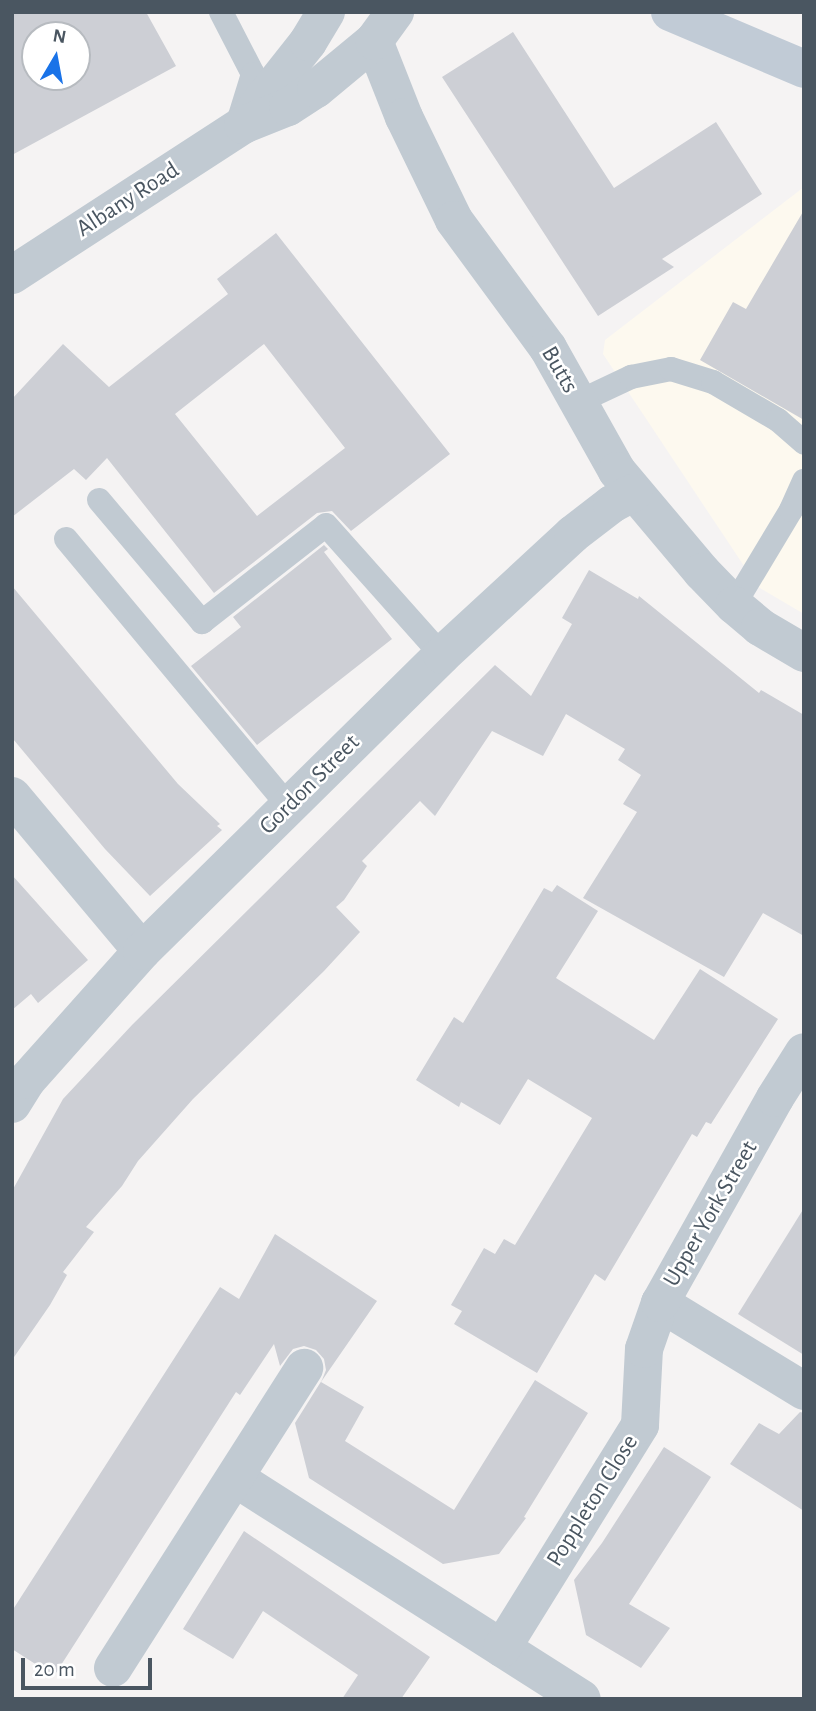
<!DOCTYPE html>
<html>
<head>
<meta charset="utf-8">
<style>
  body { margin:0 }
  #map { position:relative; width:816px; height:1711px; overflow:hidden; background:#f5f3f3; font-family:"Alegreya Sans",sans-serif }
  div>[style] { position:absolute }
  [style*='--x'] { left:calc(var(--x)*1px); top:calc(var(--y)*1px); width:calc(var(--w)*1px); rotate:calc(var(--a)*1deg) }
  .commercial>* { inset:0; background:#fdf9ef }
  .building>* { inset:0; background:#cdcfd5 }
  .service>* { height:24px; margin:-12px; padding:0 12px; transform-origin:12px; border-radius:12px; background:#c1cad2 }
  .minor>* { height:38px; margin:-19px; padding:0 19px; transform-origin:19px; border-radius:19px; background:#c1cad2 }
  .tertiary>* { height:38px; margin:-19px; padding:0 19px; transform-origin:19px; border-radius:19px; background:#c1cad2 }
  .secondary>* { height:38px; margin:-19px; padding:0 19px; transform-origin:19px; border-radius:19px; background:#c1cbd6 }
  span { translate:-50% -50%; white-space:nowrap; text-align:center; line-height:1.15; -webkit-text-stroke:5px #fff; paint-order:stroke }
  .street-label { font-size:24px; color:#4a5661 }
  .frame { position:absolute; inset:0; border:14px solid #4a5661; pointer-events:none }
  .north { position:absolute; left:21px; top:21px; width:70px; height:70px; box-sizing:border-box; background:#fff; border:2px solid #b7bbc0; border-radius:50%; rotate:10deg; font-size:19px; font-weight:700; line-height:28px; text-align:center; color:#4a5661 }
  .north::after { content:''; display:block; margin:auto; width:24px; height:32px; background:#1a73e8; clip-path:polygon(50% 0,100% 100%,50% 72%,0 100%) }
  .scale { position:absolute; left:21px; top:1658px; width:131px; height:32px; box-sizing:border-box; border:4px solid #4a5661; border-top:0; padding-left:9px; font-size:21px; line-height:24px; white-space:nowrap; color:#4a5661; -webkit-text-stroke:5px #fff; paint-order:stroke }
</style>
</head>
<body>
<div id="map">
  <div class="commercial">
    <div style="clip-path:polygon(804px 187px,804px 614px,758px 587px,603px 354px,605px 340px)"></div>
  </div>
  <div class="building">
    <div style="clip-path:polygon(evenodd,12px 12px,146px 12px,176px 66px,12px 155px,12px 12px,35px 35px,77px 35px,77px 77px,35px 77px,35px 35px)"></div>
    <div style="clip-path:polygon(513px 32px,614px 188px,716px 122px,762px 194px,662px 259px,674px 267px,598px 316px,442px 77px)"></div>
    <div style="clip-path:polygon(804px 210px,804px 420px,700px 360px,733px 302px,746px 309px)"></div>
    <div style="clip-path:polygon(evenodd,276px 233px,450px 454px,351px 531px,332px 511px,317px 513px,214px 593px,107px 458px,86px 480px,74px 469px,12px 517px,12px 399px,63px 344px,109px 387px,228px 294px,217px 279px,276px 233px,264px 344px,345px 448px,257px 516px,175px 414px,264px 344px)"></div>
    <div style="clip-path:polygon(324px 545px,328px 549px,324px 552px,392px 639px,257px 745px,191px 666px,241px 627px,233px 617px)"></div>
    <div style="clip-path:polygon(589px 570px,638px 599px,639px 596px,759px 693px,761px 690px,804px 715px,804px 936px,763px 913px,724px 977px,583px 898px,637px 812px,623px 804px,641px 775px,618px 760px,625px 749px,566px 714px,543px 756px,492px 731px,435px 816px,420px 801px,362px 861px,367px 866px,344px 900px,336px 907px,360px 932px,324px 971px,193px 1099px,138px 1161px,122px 1186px,86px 1227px,94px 1232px,63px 1272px,67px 1275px,50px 1305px,12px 1360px,12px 1191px,63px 1099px,132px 1025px,495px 665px,531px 696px,572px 624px,562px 618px)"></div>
    <div style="clip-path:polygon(12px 586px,178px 784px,220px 824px,217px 826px,222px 830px,150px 896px,105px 849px,13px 739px)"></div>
    <div style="clip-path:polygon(12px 875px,88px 960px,38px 1003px,31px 994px,12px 1010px)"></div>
    <div style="clip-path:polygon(557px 885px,598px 911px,556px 978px,654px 1040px,700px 969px,778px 1019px,711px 1124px,706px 1122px,697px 1137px,692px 1134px,605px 1281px,595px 1274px,537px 1373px,454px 1324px,462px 1311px,451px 1305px,484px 1248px,495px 1254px,504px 1239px,515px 1245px,592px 1118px,528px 1079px,500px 1125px,461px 1102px,459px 1107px,416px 1080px,454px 1017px,463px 1023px,544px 888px,552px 892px)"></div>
    <div style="clip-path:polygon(804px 1208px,804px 1355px,738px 1314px)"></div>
    <div style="clip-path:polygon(275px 1234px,377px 1301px,321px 1382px,364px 1407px,345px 1441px,454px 1510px,535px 1380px,588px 1413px,524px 1517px,526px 1518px,499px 1554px,443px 1564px,309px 1478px,295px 1423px,322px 1380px,326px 1370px,324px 1359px,316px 1350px,304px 1346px,293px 1349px,280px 1366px,274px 1344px,240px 1395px,236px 1392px,54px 1676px,12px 1649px,12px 1611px,220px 1287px,239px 1299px)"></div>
    <div style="clip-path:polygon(800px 1412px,804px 1413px,804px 1511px,730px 1464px,759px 1423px,779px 1434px)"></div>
    <div style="clip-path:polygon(664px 1447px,711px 1477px,629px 1604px,670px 1628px,641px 1668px,586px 1635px,574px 1580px,602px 1543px)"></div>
    <div style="clip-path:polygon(244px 1531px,430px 1657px,401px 1699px,342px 1699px,358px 1675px,263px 1611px,233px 1659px,183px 1629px)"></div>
  </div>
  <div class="service">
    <div style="--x:221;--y:12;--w:70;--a:62.7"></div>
    <div style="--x:253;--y:74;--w:44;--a:107.2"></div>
    <div style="--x:578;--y:402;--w:59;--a:-25.3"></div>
    <div style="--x:631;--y:377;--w:41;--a:-11.3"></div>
    <div style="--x:671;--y:369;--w:44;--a:17.2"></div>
    <div style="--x:713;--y:382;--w:75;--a:30.3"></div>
    <div style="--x:778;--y:420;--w:35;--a:41"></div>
    <div style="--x:99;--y:500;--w:160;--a:49.8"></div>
    <div style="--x:202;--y:622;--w:157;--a:-38"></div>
    <div style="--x:326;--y:525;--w:174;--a:48.3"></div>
    <div style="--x:66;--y:539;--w:349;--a:50.2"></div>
    <div style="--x:734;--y:605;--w:111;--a:-59"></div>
    <div style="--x:791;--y:510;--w:32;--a:-66"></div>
  </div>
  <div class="minor">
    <div style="--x:374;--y:41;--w:82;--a:68.5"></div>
    <div style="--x:404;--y:117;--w:114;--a:64.1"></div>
    <div style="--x:454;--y:220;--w:159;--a:53.7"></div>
    <div style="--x:548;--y:348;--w:141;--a:60.7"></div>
    <div style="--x:617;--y:471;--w:132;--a:49.9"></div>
    <div style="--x:702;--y:572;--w:46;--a:45.9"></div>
    <div style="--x:734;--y:605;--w:34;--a:40"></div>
    <div style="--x:760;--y:627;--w:51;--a:30.6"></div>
    <div style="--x:12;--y:796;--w:202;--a:50"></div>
    <div style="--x:12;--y:1104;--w:28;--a:-58"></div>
    <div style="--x:27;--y:1080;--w:173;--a:-48.3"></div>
    <div style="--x:142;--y:951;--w:421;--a:-44.6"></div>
    <div style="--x:442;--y:655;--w:178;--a:-42.7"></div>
    <div style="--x:573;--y:534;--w:49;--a:-37.6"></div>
    <div style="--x:612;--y:504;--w:24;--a:-28"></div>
    <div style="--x:660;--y:1303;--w:169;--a:31.4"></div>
    <div style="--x:235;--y:1478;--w:411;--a:32.5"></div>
    <div style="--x:502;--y:1648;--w:262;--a:-58.2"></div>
    <div style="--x:640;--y:1425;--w:76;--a:-87"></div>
    <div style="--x:644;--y:1349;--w:49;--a:-70.8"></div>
    <div style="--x:660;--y:1303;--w:235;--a:-60.7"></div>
    <div style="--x:775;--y:1098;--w:54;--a:-57.8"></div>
    <div style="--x:113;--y:1668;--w:356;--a:-57.5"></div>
  </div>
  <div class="tertiary">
    <div style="--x:244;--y:123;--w:103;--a:-51.7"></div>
    <div style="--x:308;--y:42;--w:35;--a:-59"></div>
    <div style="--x:12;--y:275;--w:275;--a:-33"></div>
    <div style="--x:243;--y:125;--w:48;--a:-21.8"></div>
    <div style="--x:288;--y:107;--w:33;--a:-33"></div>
    <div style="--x:316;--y:89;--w:75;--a:-39.6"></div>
    <div style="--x:374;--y:41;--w:36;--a:-54"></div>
  </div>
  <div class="secondary">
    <div style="--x:670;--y:12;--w:146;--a:23"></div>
  </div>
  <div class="street-label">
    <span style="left:128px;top:200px;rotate:-33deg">Albany Road</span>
    <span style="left:559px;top:370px;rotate:60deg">Butts</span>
    <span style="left:310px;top:785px;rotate:-45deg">Gordon Street</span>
    <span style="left:711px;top:1214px;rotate:-60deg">Upper York Street</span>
    <span style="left:593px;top:1501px;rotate:-58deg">Poppleton Close</span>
  </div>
  <div class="frame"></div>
  <div class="north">N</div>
  <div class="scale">20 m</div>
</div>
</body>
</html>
